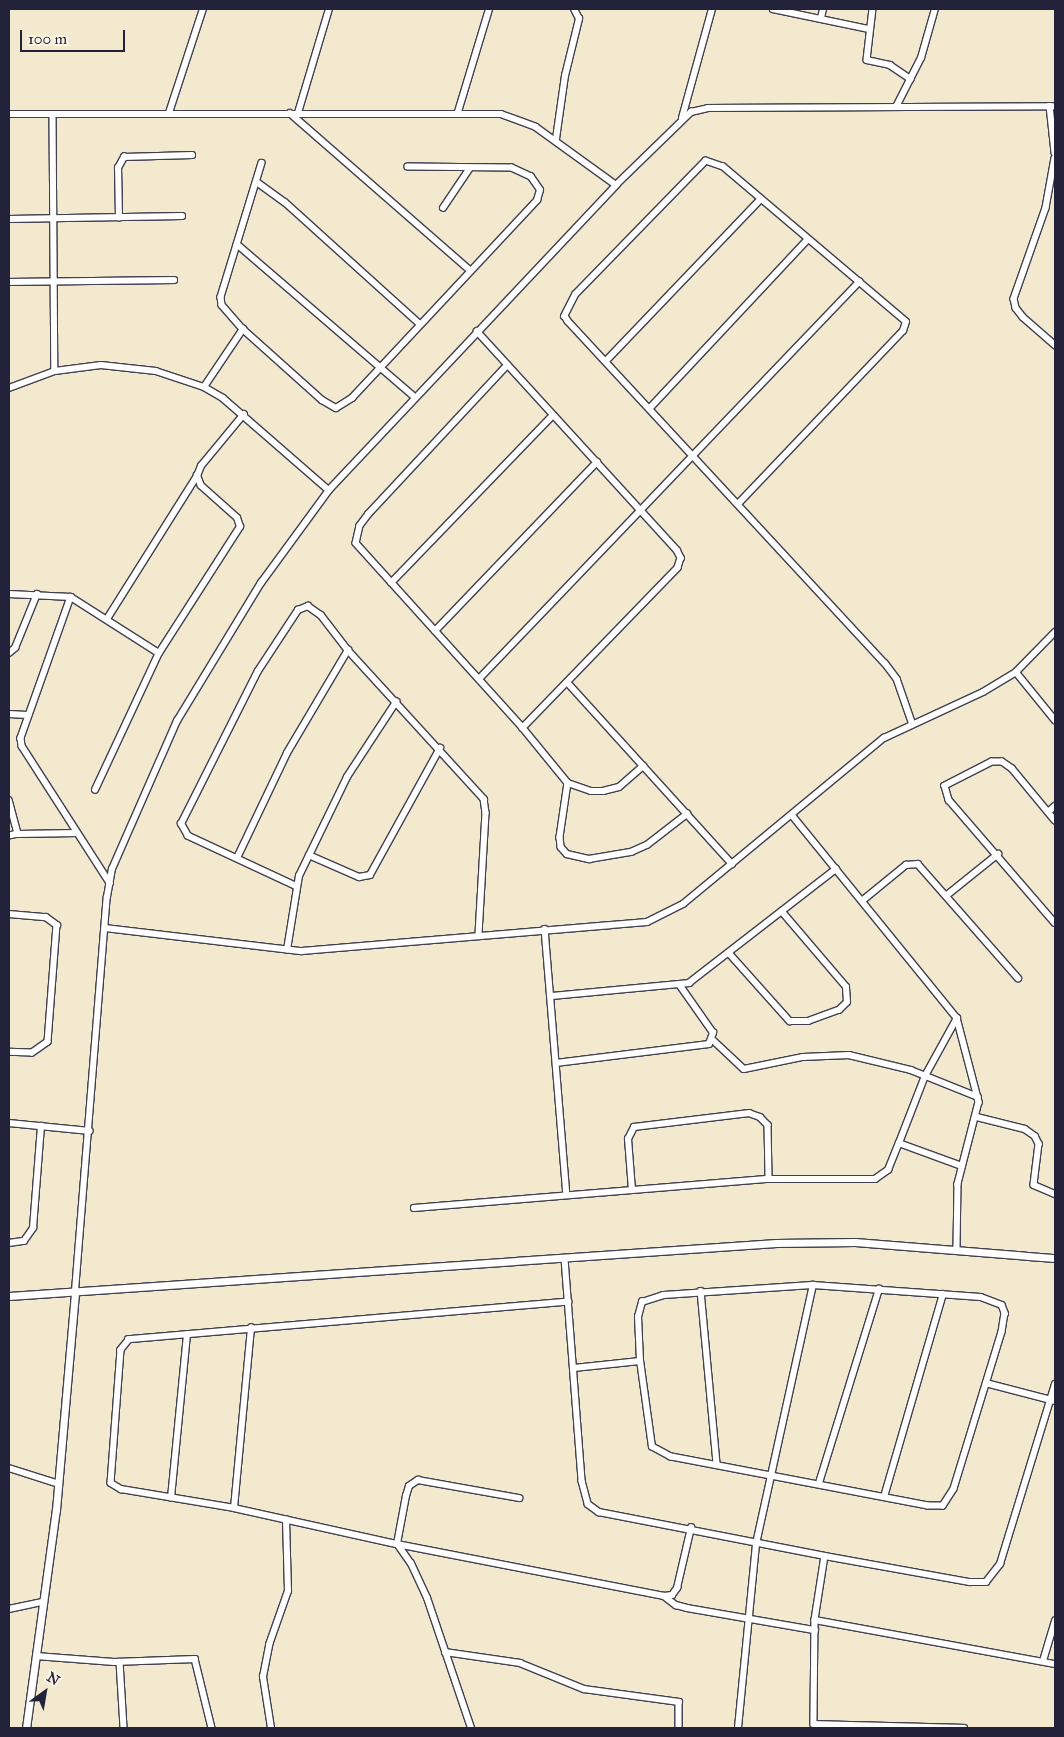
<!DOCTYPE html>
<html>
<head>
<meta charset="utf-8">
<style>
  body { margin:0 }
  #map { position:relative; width:1064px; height:1737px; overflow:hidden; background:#f3e9cf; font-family:"IM FELL Great Primer",serif }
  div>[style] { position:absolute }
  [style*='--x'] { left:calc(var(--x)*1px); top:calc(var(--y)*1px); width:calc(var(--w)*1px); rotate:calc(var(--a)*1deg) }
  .roads { filter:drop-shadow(1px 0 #414051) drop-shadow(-1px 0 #414051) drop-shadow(0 1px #414051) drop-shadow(0 -1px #414051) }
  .minor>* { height:5.5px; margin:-2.75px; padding:0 2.75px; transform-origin:2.75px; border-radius:2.75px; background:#fff }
  .tertiary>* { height:7px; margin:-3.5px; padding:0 3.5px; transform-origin:3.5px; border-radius:3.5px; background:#fff }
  span { translate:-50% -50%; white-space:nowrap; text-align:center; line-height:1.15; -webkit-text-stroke:4.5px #fcf5e5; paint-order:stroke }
  .frame { position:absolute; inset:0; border:10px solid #22223b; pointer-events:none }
  .north { position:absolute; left:20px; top:1667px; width:50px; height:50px; -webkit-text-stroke:4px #fcf5e5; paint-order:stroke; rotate:32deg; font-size:14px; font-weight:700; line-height:20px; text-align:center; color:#22223b }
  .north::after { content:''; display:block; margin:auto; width:18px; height:22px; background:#22223b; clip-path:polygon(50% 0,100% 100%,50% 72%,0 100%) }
  .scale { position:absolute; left:20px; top:30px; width:105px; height:22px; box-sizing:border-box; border:2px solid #22223b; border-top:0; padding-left:6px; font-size:15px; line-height:18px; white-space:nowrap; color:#22223b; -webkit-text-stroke:4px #fcf5e5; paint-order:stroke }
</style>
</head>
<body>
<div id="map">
  <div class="roads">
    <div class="minor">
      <div style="--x:773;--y:9;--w:98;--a:11.8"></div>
      <div style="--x:873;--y:9;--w:51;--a:96.7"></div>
      <div style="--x:867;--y:60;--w:24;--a:12"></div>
      <div style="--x:890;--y:65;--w:25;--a:34"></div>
      <div style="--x:821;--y:18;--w:9;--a:-77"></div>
      <div style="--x:1050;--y:106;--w:47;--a:83.9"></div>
      <div style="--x:896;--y:107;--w:55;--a:-63"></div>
      <div style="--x:921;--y:58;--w:51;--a:-74.1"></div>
      <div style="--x:458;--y:112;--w:108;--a:-73.2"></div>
      <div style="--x:169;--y:113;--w:109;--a:-71.9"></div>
      <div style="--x:290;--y:113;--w:239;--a:41.1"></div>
      <div style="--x:298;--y:113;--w:109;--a:-73.4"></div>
      <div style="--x:9;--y:114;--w:492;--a:0"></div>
      <div style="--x:501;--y:114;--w:37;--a:20"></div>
      <div style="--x:536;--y:127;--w:99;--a:35.9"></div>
      <div style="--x:53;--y:114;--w:257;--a:89.6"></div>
      <div style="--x:682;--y:118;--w:113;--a:-74.6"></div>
      <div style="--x:556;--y:139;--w:64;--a:-81.9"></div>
      <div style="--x:565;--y:76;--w:59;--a:-76.2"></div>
      <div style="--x:579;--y:19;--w:11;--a:-117"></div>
      <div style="--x:1055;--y:158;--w:51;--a:100.2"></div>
      <div style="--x:1046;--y:208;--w:96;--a:109.4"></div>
      <div style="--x:1014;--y:299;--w:9;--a:77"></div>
      <div style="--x:1016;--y:308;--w:11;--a:52"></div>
      <div style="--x:1023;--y:317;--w:43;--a:41.2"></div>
      <div style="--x:262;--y:163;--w:140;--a:107"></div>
      <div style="--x:221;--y:297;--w:8;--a:83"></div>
      <div style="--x:222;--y:305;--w:32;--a:49"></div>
      <div style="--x:243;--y:329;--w:106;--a:41.9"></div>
      <div style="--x:322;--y:400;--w:16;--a:30"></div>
      <div style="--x:336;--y:408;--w:19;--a:-32"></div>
      <div style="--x:352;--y:398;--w:271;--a:-46.9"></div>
      <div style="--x:537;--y:200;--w:10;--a:-73"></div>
      <div style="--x:540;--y:190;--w:16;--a:-125"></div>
      <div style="--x:531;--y:177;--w:21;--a:-155"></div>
      <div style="--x:512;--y:168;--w:104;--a:-179.4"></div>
      <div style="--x:257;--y:182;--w:34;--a:36"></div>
      <div style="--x:285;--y:202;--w:181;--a:42.1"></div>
      <div style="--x:443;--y:208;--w:48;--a:-56"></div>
      <div style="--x:119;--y:218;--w:50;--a:-91.1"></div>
      <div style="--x:118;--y:168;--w:13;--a:-61"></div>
      <div style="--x:124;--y:157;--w:68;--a:-1.7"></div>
      <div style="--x:9;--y:219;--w:173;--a:-1"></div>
      <div style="--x:237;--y:244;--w:235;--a:40.7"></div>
      <div style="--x:9;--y:282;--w:165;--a:-0.7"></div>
      <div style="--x:477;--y:331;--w:297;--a:47.6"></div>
      <div style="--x:677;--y:550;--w:9;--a:63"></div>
      <div style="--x:681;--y:558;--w:10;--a:107"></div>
      <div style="--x:678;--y:568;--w:223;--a:134.1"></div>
      <div style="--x:606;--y:361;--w:223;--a:-46.3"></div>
      <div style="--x:508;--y:365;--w:204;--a:133"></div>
      <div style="--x:369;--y:514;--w:15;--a:127"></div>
      <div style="--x:360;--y:526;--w:17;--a:103"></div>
      <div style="--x:356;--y:543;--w:249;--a:47.9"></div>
      <div style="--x:523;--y:728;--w:71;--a:50.7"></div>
      <div style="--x:568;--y:783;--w:55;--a:98.4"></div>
      <div style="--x:560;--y:837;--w:10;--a:84"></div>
      <div style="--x:561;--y:847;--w:9;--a:49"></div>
      <div style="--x:567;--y:854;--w:23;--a:13"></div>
      <div style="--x:589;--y:859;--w:43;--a:-9.5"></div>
      <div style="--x:631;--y:852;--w:17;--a:-24"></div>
      <div style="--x:647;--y:845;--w:51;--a:-37.8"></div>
      <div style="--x:204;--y:387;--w:70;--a:-56.1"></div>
      <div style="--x:9;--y:388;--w:49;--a:-20.3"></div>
      <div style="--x:55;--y:371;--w:46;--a:-7.4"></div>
      <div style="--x:101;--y:365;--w:55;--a:6.2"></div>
      <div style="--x:156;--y:371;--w:51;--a:18.4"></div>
      <div style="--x:204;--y:387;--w:22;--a:30"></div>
      <div style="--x:223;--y:398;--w:140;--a:41"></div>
      <div style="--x:650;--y:408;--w:230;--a:-46.9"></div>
      <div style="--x:738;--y:504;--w:239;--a:-46.4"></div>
      <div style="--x:903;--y:331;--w:9;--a:-72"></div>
      <div style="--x:906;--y:322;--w:240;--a:-139.7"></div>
      <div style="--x:723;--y:167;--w:18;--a:-161"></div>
      <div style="--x:706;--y:161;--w:186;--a:134.3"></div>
      <div style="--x:576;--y:294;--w:25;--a:117"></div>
      <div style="--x:565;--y:316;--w:6;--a:59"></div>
      <div style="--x:568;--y:321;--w:466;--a:47.2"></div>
      <div style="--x:885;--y:663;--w:20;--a:53"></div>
      <div style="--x:897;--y:679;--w:46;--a:70.8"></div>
      <div style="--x:391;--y:583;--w:233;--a:-46"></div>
      <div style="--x:9;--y:594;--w:62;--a:2.8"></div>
      <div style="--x:71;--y:597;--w:104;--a:32.5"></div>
      <div style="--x:71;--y:597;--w:150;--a:109.5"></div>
      <div style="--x:21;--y:738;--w:8;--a:83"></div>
      <div style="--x:22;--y:746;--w:163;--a:57.3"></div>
      <div style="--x:107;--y:619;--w:169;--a:-57.8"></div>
      <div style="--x:435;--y:631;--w:234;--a:-46.2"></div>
      <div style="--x:9;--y:653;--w:8;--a:-40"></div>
      <div style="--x:15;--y:648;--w:58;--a:-67.8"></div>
      <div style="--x:1016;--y:672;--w:62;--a:50.9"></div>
      <div style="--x:479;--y:679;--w:550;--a:-46.25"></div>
      <div style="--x:569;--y:684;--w:243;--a:47.8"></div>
      <div style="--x:9;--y:714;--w:18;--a:3"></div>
      <div style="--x:568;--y:783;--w:24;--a:19"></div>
      <div style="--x:591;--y:791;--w:12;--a:0"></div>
      <div style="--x:603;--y:791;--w:16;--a:-14"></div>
      <div style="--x:619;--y:787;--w:32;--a:-41"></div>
      <div style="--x:95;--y:790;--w:151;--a:-65"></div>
      <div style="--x:159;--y:653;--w:150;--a:-57.3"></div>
      <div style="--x:240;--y:527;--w:9;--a:-108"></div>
      <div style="--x:237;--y:518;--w:48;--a:-138.4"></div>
      <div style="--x:201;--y:486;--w:11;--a:-112"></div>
      <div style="--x:197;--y:476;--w:11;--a:-68"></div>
      <div style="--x:201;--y:466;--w:67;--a:-50.4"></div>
      <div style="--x:9;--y:800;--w:35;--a:75"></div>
      <div style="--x:18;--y:834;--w:9;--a:167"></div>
      <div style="--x:1048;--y:812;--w:9;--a:-41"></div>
      <div style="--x:792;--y:815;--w:262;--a:50.9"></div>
      <div style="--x:957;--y:1018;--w:87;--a:75.3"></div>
      <div style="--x:979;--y:1102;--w:85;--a:104.4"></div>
      <div style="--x:958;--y:1184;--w:65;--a:90.9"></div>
      <div style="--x:1055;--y:821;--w:67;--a:-129.6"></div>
      <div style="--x:1012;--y:769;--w:12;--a:-145"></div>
      <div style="--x:1002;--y:762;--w:10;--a:180"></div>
      <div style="--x:992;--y:762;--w:53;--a:152.9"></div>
      <div style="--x:945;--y:786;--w:15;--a:74"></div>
      <div style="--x:949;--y:800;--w:162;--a:49.2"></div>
      <div style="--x:18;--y:834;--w:59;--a:-1"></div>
      <div style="--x:309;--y:855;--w:55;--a:23.7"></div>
      <div style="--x:359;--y:877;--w:11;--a:-10"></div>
      <div style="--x:370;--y:875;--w:145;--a:-61.1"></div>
      <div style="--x:237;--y:858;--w:116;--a:-64.5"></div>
      <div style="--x:287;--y:753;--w:120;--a:-59.4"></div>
      <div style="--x:295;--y:886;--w:118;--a:-155"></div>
      <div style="--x:188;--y:836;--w:14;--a:-120"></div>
      <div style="--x:181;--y:824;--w:171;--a:-63.3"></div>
      <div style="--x:258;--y:671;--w:73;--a:-56.7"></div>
      <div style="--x:298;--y:610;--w:11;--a:-22"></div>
      <div style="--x:308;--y:606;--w:16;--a:35"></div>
      <div style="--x:321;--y:615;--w:44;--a:52.4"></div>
      <div style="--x:348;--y:650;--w:202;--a:47.6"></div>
      <div style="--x:484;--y:799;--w:14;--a:82"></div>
      <div style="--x:486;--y:813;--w:122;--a:93.3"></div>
      <div style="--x:946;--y:896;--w:67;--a:-38.9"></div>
      <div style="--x:862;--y:901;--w:57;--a:-39.3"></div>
      <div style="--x:906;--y:865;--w:12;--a:-5"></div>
      <div style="--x:918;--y:864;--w:152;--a:48.7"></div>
      <div style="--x:9;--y:914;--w:37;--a:5"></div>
      <div style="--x:46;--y:917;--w:14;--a:36"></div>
      <div style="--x:57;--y:925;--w:117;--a:94.4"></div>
      <div style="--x:48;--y:1042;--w:19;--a:145"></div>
      <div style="--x:32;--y:1053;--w:23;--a:-178"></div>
      <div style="--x:105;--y:928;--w:198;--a:6.7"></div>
      <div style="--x:302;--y:951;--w:346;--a:-4.8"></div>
      <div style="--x:647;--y:922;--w:40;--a:-26.6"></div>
      <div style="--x:683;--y:904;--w:261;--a:-39.6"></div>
      <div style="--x:884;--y:738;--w:109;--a:-24.9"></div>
      <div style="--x:983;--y:692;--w:39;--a:-31"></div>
      <div style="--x:1016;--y:672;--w:56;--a:-45.7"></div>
      <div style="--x:545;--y:929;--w:267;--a:85.3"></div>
      <div style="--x:287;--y:950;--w:75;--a:-80.8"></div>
      <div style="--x:299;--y:876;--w:110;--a:-64.1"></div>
      <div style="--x:347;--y:777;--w:90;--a:-56.8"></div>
      <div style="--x:730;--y:954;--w:90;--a:48.2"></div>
      <div style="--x:790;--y:1021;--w:18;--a:0"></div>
      <div style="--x:808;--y:1021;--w:33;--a:-20"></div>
      <div style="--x:839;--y:1010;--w:11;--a:-45"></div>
      <div style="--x:847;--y:1002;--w:15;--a:-94"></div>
      <div style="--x:846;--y:987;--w:99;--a:-130.5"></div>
      <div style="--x:552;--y:996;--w:138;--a:-5.4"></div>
      <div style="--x:689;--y:983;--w:186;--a:-37.8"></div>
      <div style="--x:713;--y:1040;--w:42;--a:43.1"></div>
      <div style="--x:744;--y:1069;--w:60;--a:-11.5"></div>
      <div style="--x:803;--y:1057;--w:46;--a:-2.5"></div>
      <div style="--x:849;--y:1055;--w:64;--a:13.6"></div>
      <div style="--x:911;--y:1070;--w:72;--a:21.9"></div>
      <div style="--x:556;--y:1063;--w:154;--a:-7.1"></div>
      <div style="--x:709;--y:1044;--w:12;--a:-70"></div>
      <div style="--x:713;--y:1033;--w:57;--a:-125.1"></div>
      <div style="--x:977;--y:1117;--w:49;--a:14"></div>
      <div style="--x:1025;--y:1129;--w:12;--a:35"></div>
      <div style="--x:1035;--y:1136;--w:9;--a:63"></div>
      <div style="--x:1039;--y:1144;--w:41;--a:97"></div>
      <div style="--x:1034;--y:1185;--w:23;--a:23"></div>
      <div style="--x:9;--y:1123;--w:81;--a:5.6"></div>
      <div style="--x:899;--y:1143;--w:72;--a:-68.8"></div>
      <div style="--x:925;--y:1076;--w:66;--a:-61.1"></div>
      <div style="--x:632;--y:1190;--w:51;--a:-94.5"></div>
      <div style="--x:628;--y:1139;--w:13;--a:-63"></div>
      <div style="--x:634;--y:1127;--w:116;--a:-6.9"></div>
      <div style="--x:749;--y:1113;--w:12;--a:20"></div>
      <div style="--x:760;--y:1117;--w:11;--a:45"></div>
      <div style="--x:768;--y:1125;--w:54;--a:88.9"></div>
      <div style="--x:414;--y:1208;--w:356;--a:-4.7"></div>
      <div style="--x:769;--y:1179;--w:106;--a:0"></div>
      <div style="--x:875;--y:1179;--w:16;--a:-35"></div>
      <div style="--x:888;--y:1170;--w:29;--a:-68"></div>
      <div style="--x:899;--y:1143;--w:67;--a:20.1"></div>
      <div style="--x:9;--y:1243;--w:15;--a:-8"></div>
      <div style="--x:24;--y:1241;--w:16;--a:-55"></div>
      <div style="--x:33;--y:1228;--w:102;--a:-85.5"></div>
      <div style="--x:565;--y:1259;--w:223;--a:85.6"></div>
      <div style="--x:582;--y:1481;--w:24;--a:75"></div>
      <div style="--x:588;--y:1504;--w:14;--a:36"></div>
      <div style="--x:599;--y:1512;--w:230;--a:11"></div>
      <div style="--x:825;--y:1556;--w:147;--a:10.2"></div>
      <div style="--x:970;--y:1582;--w:16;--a:0"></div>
      <div style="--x:986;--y:1582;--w:23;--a:-52"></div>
      <div style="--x:1000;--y:1564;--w:188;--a:-73"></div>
      <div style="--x:813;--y:1285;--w:168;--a:4.1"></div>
      <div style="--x:981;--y:1297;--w:22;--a:21"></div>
      <div style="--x:1002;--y:1305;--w:9;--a:69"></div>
      <div style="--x:1005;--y:1313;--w:19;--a:99"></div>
      <div style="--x:1002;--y:1332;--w:164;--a:107"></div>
      <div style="--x:954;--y:1489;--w:20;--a:123"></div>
      <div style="--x:943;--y:1506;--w:15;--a:180"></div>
      <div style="--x:928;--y:1506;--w:262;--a:-169.2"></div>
      <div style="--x:671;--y:1457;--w:21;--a:-152"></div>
      <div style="--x:652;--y:1447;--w:87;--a:-97.9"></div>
      <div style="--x:640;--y:1361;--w:44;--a:-92.6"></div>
      <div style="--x:638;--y:1317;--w:16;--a:-75"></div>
      <div style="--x:642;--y:1302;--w:22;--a:-18"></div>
      <div style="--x:663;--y:1295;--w:150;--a:-3.8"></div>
      <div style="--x:75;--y:1291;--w:395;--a:-85.4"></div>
      <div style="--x:107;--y:897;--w:28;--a:-80"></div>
      <div style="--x:112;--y:869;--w:162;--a:-66.3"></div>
      <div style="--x:177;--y:721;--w:162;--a:-58.7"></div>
      <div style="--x:261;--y:583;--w:115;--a:-53.8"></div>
      <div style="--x:329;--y:490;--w:419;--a:-46.7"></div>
      <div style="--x:616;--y:185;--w:105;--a:-44.2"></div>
      <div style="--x:691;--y:112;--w:17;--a:-13"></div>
      <div style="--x:708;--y:108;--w:347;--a:-0.3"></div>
      <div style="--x:701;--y:1291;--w:174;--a:84.7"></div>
      <div style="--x:569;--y:1302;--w:442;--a:175.1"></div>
      <div style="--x:129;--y:1340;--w:13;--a:129"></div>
      <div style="--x:121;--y:1350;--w:133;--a:94.3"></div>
      <div style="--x:111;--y:1483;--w:12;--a:31"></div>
      <div style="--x:121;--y:1489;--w:115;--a:9.5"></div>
      <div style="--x:234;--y:1508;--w:167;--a:12.5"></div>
      <div style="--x:397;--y:1544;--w:272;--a:11"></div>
      <div style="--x:664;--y:1596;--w:8;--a:-7"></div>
      <div style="--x:672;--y:1595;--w:9;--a:-54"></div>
      <div style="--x:677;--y:1588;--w:62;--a:-76.9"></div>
      <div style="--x:574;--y:1368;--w:66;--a:-6.1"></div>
      <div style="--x:986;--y:1383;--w:71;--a:14.6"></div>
      <div style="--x:9;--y:1468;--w:52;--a:17.7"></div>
      <div style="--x:819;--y:1483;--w:203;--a:-72.8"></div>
      <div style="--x:884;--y:1497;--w:211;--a:-73.8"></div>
      <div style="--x:171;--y:1498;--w:164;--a:-84.4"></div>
      <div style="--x:234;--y:1508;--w:181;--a:-84.6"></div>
      <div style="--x:825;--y:1556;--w:65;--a:98.9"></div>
      <div style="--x:815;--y:1620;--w:244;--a:10.4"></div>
      <div style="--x:664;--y:1596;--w:15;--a:37"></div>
      <div style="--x:676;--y:1605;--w:11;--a:15"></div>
      <div style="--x:687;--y:1608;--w:130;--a:9.8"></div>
      <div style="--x:9;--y:1609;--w:35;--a:-12"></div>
      <div style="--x:815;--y:1620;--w:104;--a:90.6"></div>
      <div style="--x:814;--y:1724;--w:150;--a:1.5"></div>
      <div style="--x:445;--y:1652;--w:76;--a:8.3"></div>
      <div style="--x:520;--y:1663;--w:69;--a:22.1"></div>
      <div style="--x:584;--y:1689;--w:96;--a:7.8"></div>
      <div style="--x:679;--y:1702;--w:26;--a:90"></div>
      <div style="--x:36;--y:1656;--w:78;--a:4.4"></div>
      <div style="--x:114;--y:1662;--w:81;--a:-2.1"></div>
      <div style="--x:195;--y:1659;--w:71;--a:76.2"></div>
      <div style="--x:1043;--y:1661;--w:42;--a:-73.3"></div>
      <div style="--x:120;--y:1662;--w:66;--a:86.5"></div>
      <div style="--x:271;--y:1728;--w:52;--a:-98.9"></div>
      <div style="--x:263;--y:1677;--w:33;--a:-79"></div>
      <div style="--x:269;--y:1645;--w:57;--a:-70.6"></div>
      <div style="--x:288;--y:1591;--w:71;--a:-91.6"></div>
      <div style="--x:471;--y:1728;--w:137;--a:-108.7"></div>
      <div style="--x:427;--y:1598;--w:38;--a:-115"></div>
      <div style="--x:411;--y:1564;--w:24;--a:-125"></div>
      <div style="--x:397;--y:1544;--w:49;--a:-79.4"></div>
      <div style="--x:406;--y:1496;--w:10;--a:-73"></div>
      <div style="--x:409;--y:1486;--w:11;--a:-34"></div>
      <div style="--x:418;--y:1480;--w:103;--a:10.1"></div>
      <div style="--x:738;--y:1728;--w:185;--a:-84.4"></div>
      <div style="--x:756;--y:1544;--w:265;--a:-77.6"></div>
    </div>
    <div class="tertiary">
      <div style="--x:9;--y:1296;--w:769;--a:-3.95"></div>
      <div style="--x:776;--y:1243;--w:79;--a:-0.7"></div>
      <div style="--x:855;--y:1242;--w:201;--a:4.6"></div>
      <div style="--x:26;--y:1728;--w:220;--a:-82.2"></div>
      <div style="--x:56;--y:1510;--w:220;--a:-85"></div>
    </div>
  </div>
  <div class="frame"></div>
  <div class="north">N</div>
  <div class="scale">100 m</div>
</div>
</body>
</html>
